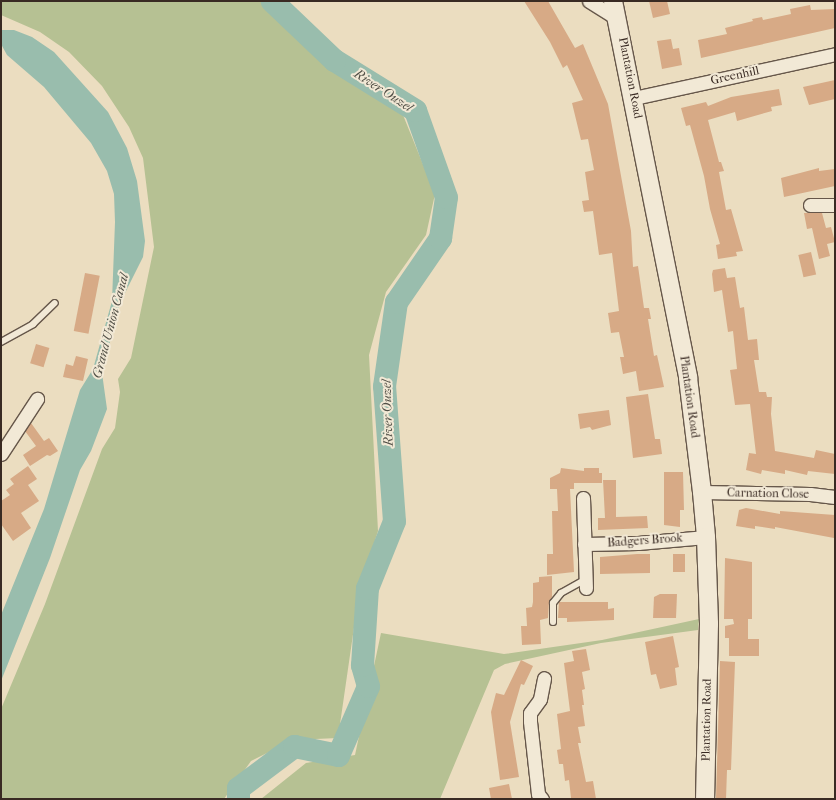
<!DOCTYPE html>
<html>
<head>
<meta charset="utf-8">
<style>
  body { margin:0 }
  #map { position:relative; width:836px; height:800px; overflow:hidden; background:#ebddc0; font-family:"IM FELL French Canon",serif }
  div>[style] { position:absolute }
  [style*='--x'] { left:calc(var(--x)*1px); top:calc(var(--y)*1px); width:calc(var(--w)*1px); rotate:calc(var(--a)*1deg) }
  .green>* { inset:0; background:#b6c193 }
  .water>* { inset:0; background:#99bdad }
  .river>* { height:23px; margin:-11.5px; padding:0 11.5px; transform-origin:11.5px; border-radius:11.5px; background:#99bdad }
  .building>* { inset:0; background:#d7aa86; transform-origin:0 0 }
  .roads { filter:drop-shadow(1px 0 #66574a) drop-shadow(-1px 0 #66574a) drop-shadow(0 1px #66574a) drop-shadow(0 -1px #66574a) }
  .lane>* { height:6px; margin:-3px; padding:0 3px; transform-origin:3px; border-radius:3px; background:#f2e9d6 }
  .street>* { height:13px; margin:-6.5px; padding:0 6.5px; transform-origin:6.5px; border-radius:6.5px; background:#f2e9d6 }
  .secondary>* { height:18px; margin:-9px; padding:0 9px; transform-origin:9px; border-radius:9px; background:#f2e9d6 }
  span { translate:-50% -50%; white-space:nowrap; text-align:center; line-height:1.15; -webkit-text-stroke:4px #f2e9d6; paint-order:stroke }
  .street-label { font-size:12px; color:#392a23 }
  .water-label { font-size:13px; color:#514f46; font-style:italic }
  .frame { position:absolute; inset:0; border:2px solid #392a23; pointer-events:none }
</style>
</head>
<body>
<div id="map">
  <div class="green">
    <div style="clip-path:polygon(1px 1px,263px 1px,328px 64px,403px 115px,435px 194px,426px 235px,386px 292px,369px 355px,378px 531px,360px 586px,338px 738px,293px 740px,251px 761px,224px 799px,1px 799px,1px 709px,45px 604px,102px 449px,115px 428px,120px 392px,118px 379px,131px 358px,154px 247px,143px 158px,129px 127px,102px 86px,69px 52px,40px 32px,1px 15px)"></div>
    <div style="clip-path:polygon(699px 619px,698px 630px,601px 643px,505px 664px,494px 670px,440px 799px,261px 799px,306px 763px,355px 755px,381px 633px,504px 654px,602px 640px)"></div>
  </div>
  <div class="water">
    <div style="clip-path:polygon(1px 30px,14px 30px,32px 37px,54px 52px,108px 112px,127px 148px,137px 181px,145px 241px,143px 257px,120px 303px,102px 373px,107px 409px,91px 451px,80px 470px,50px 558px,1px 681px,1px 615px,44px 509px,80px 390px,93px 369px,112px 301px,115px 222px,114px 194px,107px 171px,91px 143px,44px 87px,7px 55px,1px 44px)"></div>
  </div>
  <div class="river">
    <div style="--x:238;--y:799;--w:11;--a:-90"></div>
    <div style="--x:238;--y:788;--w:70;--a:-36.9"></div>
    <div style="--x:294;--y:746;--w:45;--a:11.6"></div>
    <div style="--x:338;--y:755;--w:75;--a:-66.5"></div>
    <div style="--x:368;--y:686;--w:22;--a:-106"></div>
    <div style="--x:362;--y:665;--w:77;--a:-86.3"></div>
    <div style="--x:367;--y:588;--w:72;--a:-68.1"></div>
    <div style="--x:394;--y:521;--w:135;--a:-94.2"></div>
    <div style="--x:384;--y:386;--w:85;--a:-81.9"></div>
    <div style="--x:396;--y:302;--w:78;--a:-55.5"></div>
    <div style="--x:440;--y:238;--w:41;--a:-81.7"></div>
    <div style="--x:446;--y:197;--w:92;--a:-109.6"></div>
    <div style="--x:415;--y:110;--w:95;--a:-148.3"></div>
    <div style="--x:334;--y:60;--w:86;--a:-136.4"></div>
  </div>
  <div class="building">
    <div style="clip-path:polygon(524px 1px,548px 1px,575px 48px,583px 44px,608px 104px,631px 231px,633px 267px,638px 266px,644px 308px,649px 308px,651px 319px,648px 319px,654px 356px,657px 355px,664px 387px,639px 391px,636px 371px,623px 374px,620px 357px,624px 357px,619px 332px,611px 333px,608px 313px,619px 311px,612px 253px,599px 255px,593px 211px,584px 212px,582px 201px,589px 200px,585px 172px,594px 170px,588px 139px,581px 140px,572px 103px,583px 100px,567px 65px,563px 68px,550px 42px)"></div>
    <div style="clip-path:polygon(649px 1px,667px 1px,670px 14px,653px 18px)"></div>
    <div style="clip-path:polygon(810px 5px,811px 10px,835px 9px,835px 28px,701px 58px,698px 40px,727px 34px,725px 28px,753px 21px,752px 19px,762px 17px,763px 20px,791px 14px,790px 9px)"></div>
    <div style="clip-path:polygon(671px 39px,673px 49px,679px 48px,682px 65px,662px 69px,657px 41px)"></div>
    <div style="clip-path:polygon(835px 80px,835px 99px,809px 105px,803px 87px)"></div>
    <div style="clip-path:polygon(779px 89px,782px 105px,771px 107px,772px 111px,737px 121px,735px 112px,708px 120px,719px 162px,721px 162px,724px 171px,719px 172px,726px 210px,731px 209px,743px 251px,736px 252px,737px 256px,718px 259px,716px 245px,720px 244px,710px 209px,704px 176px,690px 125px,686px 126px,681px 108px,706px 102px,708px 106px,731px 97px)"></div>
    <div style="clip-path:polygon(819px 168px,819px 171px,835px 169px,835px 186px,784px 197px,781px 178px)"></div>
    <div style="clip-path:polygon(804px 213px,822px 213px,826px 228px,831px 227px,835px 242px,827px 244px,830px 256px,819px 259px,812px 228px,807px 229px)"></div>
    <div style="left:811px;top:252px;width:23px;height:13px;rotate:77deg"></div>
    <div style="clip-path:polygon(725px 268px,727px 278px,735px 277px,740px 308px,744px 307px,748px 340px,757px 339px,759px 360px,754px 360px,759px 392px,766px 392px,767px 397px,772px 397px,771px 414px,775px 451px,814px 458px,816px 450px,835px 454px,835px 474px,808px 471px,807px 475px,785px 470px,785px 474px,762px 470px,761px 474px,746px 470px,749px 453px,756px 454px,750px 404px,735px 405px,730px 370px,737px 369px,733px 331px,728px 332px,722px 290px,714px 292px,712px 274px,713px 270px)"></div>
    <div style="left:85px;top:273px;width:15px;height:59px;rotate:11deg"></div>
    <div style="left:36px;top:344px;width:14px;height:20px;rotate:17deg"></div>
    <div style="clip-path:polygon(76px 356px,88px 359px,83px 381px,63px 377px,66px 364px,73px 366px)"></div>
    <div style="clip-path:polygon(648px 394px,655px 439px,660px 439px,662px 454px,633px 458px,626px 397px)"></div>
    <div style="clip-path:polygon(609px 410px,611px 425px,592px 430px,590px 427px,580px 429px,578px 414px)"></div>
    <div style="clip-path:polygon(31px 423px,44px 441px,49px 438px,58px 451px,50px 456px,47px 455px,30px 466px,23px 455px,36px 446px,25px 431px)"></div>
    <div style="clip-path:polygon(28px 466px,37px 479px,28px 485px,39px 501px,21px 513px,31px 528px,13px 541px,1px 524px,1px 501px,10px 495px,6px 490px,14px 484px,10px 479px)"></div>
    <div style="clip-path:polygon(561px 468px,584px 471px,584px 468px,599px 468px,599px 473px,602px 473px,602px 483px,574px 483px,574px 489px,570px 489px,574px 572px,547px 575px,547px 554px,553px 554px,552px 511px,558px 511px,557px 489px,550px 489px,550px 478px,560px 473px)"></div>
    <div style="clip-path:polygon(664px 472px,683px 472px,684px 510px,680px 510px,680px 527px,664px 525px)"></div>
    <div style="clip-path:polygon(603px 480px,616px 480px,616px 517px,647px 516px,648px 528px,598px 530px,598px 518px,605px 518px)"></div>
    <div style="clip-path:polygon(746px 508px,780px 514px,780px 511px,835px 515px,834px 538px,775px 527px,775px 529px,755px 526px,755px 529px,736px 526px,739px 510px)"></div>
    <div style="clip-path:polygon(637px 554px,650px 554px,650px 573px,600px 574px,600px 557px)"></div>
    <div style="left:673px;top:554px;width:12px;height:18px"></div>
    <div style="clip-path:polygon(725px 558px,752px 562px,752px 619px,748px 619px,748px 639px,759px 639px,759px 656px,729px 656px,729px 638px,725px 638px,725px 626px,734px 624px,733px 619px,724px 619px)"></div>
    <div style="clip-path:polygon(552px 576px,552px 597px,549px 602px,548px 618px,540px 620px,541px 644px,522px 645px,521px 626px,527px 626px,526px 608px,532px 607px,533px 602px,533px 583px,539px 582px,539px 577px)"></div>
    <div style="clip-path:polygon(660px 594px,677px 594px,676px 618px,653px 618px,654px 597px)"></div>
    <div style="clip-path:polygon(559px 602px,608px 602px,608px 609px,614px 608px,614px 620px,567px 622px,567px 618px,558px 618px)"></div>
    <div style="clip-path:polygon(673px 636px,679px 667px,675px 668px,677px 685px,660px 689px,656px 674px,651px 675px,645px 642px)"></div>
    <div style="clip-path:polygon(586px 649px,590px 670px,582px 672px,585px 689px,582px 690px,584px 705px,582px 705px,585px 726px,578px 727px,581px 743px,578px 743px,586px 782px,593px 781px,596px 799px,571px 798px,569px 780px,565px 781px,563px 764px,559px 764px,557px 750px,561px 749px,557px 714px,570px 711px,564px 663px,574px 661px,572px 651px)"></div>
    <div style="clip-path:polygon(521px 660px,533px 666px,524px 685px,521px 684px,510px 722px,519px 777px,500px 780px,491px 712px,496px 693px,504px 695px)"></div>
    <div style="clip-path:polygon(720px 661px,735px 662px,731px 770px,727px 770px,726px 799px,716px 799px)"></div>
    <div style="clip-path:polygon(509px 784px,512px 799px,491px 799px,489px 788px)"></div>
  </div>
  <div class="roads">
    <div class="lane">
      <div style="--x:1;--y:342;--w:37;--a:-29"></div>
      <div style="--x:33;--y:324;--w:30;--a:-44"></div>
      <div style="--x:553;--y:622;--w:19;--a:-90"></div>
      <div style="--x:553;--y:603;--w:13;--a:-51"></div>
      <div style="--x:561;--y:593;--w:29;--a:-29"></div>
    </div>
    <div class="street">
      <div style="--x:589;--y:1;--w:34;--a:32"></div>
      <div style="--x:634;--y:98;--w:206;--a:-12.3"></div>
      <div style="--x:810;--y:205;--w:25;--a:0"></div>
      <div style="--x:1;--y:454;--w:66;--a:-56.8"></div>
      <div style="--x:702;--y:492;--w:108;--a:1.1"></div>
      <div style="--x:810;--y:494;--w:25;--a:7"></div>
      <div style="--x:583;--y:498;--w:90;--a:88.1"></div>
      <div style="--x:584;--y:544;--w:54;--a:-1.1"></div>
      <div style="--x:638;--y:543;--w:68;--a:-5"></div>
      <div style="--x:542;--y:799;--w:6;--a:-129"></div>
      <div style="--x:538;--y:794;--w:73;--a:-96.3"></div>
      <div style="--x:530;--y:721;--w:8;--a:-90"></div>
      <div style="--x:530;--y:713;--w:17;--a:-54"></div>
      <div style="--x:540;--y:699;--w:21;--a:-79"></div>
    </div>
    <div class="secondary">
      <div style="--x:613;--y:1;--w:384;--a:78.7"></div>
      <div style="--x:688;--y:378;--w:115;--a:83"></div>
      <div style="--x:702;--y:492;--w:45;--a:84.9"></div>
      <div style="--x:706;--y:537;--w:87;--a:88"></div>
      <div style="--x:709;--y:624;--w:175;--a:91.3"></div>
    </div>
  </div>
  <div class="street-label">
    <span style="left:735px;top:76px;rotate:-12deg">Greenhill</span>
    <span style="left:630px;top:78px;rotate:79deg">Plantation Road</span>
    <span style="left:689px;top:397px;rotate:82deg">Plantation Road</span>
    <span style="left:768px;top:494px;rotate:1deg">Carnation Close</span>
    <span style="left:645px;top:541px;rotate:-4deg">Badgers Brook</span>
    <span style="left:707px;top:720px;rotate:-89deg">Plantation Road</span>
  </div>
  <div class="water-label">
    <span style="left:383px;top:91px;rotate:33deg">River Ouzel</span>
    <span style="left:111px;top:326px;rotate:-75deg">Grand Union Canal</span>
    <span style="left:388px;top:413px;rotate:-92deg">River Ouzel</span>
  </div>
  <div class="frame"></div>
</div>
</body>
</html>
